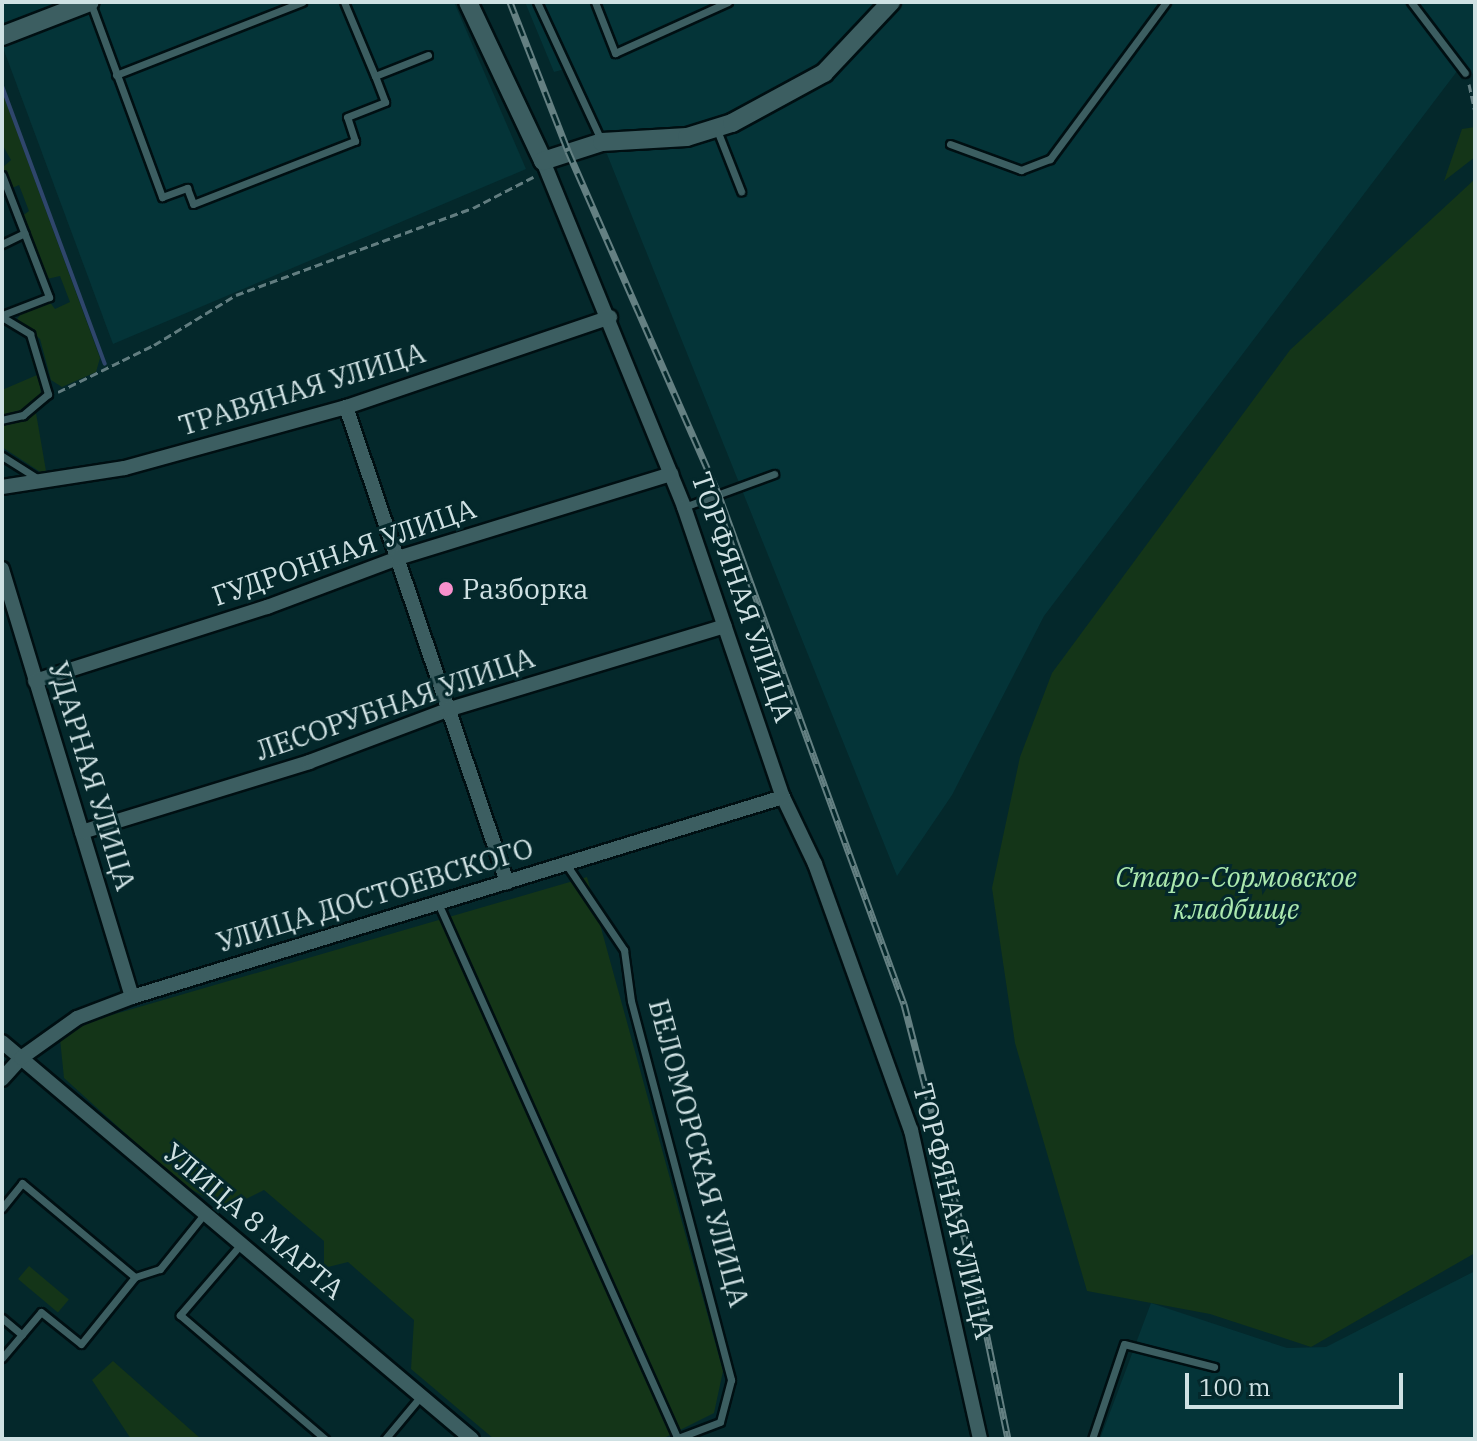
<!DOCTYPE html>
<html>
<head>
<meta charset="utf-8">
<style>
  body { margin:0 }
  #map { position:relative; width:1477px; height:1441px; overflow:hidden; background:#04282b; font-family:"IBM Plex Serif",serif }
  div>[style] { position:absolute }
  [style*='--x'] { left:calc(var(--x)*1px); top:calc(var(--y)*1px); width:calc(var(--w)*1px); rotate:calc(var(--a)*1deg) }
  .built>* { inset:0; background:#043438 }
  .green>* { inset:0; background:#143518; transform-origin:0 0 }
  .stream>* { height:4px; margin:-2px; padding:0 2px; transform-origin:2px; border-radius:2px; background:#2f466c }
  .path>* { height:3px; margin-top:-1.5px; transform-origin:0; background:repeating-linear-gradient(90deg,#627d80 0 8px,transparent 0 12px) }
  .roads { filter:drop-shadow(2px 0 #000f12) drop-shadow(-2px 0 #000f12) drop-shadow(0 2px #000f12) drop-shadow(0 -2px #000f12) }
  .service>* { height:7px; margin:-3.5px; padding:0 3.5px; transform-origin:3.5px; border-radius:3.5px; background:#3c5e61 }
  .minor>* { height:14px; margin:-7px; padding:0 7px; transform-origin:7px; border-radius:7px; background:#3c5e61 }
  .tertiary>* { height:18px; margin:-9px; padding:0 9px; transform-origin:9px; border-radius:9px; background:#3c5e61 }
  .rail>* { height:7px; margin-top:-3.5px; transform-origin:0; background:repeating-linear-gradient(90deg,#04282b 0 12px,#648082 0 24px); box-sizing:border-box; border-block:2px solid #648082 }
  .dots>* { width:22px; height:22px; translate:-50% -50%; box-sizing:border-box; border:4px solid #04282b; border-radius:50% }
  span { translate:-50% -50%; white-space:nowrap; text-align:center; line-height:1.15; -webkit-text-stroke:6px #04282b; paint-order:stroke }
  .street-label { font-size:28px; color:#cfe1e3 }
  .poi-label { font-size:28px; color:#cfe1e3 }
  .left { translate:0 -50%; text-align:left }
  .park-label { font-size:28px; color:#ace9af; font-style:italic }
  .frame { position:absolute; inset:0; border:4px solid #cfe1e3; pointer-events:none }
  .scale { position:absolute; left:1185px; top:1373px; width:218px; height:36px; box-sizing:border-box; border:4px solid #cfe1e3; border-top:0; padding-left:10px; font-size:24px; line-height:28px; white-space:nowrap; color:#cfe1e3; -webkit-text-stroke:6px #04282b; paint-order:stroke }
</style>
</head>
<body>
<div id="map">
  <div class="built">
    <div style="clip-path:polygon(2px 2px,454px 2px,526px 169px,113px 344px,2px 45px)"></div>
    <div style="clip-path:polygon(525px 2px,1475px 2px,1475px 77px,1464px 62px,1044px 616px,952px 795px,897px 876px,572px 67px,554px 72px)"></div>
    <div style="clip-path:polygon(1475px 1271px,1475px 1439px,1100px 1439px,1151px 1303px,1287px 1348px,1326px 1347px)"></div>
  </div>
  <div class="green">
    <div style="clip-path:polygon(2px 91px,100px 358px,96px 372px,62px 387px,51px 380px,40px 339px,17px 319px,25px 309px,49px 301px,55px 309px,70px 302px,60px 276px,47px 279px,21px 217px,29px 211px,19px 185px,10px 189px,3px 167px,11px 160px,2px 144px)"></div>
    <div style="clip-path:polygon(1475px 127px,1475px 157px,1444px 181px,1462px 129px)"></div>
    <div style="clip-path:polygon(1475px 179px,1475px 1253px,1311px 1347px,1210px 1314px,1087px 1291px,1015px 1043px,992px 888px,1020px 757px,1052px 673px,1290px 350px)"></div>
    <div style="clip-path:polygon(36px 356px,41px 394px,23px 411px,2px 417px,2px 390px,37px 375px,31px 358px)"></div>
    <div style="clip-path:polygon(36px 413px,46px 471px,45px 475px,2px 447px,2px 424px)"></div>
    <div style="clip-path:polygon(587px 877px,723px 1371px,714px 1413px,662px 1439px,494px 1439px,411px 1369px,414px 1320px,348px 1262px,324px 1268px,324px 1241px,264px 1190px,226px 1209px,180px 1183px,64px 1078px,60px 1039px,84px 1023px)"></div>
    <div style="left:29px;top:1266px;width:52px;height:17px;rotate:40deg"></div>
    <div style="clip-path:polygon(113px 1361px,201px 1439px,131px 1439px,92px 1380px)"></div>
  </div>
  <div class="stream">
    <div style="--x:2;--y:86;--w:296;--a:69.7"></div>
  </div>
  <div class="path">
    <div style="--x:1469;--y:84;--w:29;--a:78"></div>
    <div style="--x:58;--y:392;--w:107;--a:-26.1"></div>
    <div style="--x:154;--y:345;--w:96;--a:-31.4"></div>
    <div style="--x:236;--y:295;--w:252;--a:-20.2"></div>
    <div style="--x:473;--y:208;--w:68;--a:-27.3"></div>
  </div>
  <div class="roads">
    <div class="service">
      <div style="--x:344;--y:2;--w:80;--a:67.3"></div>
      <div style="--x:375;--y:76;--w:57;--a:-21.6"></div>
      <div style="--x:537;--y:2;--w:152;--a:65.1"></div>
      <div style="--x:595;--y:2;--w:55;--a:68.6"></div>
      <div style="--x:615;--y:53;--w:124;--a:-24.3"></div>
      <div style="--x:1411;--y:2;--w:89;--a:52.7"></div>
      <div style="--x:91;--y:4;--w:206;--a:69.8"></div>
      <div style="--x:162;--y:197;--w:27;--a:-20"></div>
      <div style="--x:187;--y:188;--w:17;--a:69"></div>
      <div style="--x:193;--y:204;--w:174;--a:-21.3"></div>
      <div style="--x:355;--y:141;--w:25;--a:-108"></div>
      <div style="--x:347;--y:117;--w:41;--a:-21.5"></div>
      <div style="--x:385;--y:102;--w:28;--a:-111"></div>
      <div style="--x:116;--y:75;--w:200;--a:-21.4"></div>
      <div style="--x:717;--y:130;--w:66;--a:68.5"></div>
      <div style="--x:950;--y:144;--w:76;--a:20.1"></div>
      <div style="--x:1021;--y:170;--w:31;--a:-21"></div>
      <div style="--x:1050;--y:159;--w:195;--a:-53.5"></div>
      <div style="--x:2;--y:175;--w:131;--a:68.9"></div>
      <div style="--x:49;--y:297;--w:50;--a:159"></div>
      <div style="--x:2;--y:244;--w:25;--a:-26"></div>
      <div style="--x:2;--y:317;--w:33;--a:31"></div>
      <div style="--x:30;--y:334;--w:63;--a:73.3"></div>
      <div style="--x:48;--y:394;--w:33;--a:140"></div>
      <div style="--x:23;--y:415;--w:22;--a:167"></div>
      <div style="--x:2;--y:456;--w:41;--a:32.2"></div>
      <div style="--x:684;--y:507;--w:96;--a:-20.1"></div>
      <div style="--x:566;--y:864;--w:104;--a:56"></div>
      <div style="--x:624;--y:950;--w:51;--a:82.2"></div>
      <div style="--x:631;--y:1001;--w:392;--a:75.2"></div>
      <div style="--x:731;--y:1380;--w:43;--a:104.7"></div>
      <div style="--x:720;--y:1422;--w:48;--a:159.3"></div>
      <div style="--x:438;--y:903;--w:585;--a:65.89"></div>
      <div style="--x:2;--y:1208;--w:32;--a:-51"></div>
      <div style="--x:22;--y:1183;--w:147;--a:39.8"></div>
      <div style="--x:241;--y:1244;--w:94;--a:130.7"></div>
      <div style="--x:180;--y:1315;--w:191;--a:40.5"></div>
      <div style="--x:2;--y:1318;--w:26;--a:40"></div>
      <div style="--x:2;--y:1358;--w:60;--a:-49.7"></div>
      <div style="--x:41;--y:1312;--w:51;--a:38.7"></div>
      <div style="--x:81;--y:1344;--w:86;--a:-51.1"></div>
      <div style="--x:135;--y:1277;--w:26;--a:-18"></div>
      <div style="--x:160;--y:1269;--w:72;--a:-51.2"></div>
      <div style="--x:385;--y:1439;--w:56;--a:-50.1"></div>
      <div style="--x:1092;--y:1439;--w:100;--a:-71.4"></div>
      <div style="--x:1124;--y:1344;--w:93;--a:14.3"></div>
    </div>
    <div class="minor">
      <div style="--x:543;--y:161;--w:374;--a:67.8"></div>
      <div style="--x:684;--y:507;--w:306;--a:71.2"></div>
      <div style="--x:783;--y:797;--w:74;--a:64.5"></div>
      <div style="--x:815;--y:864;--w:283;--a:70.2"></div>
      <div style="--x:911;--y:1130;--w:317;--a:77.4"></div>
      <div style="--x:346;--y:407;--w:502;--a:71.28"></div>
      <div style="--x:2;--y:487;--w:124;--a:-8.8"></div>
      <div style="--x:125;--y:468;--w:229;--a:-15.4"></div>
      <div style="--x:346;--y:407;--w:279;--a:-18.8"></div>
      <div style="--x:2;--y:569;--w:447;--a:73.1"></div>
      <div style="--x:35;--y:681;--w:244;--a:-17.7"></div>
      <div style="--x:267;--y:607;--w:140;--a:-20.5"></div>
      <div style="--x:398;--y:558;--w:286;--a:-17.1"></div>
      <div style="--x:82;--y:832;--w:238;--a:-17.1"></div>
      <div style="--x:309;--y:762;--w:147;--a:-20.6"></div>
      <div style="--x:447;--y:710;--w:290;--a:-16.8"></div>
      <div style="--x:2;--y:1042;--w:615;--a:40.19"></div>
      <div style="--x:2;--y:1079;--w:28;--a:-48"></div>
      <div style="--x:21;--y:1058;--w:69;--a:-35.5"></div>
      <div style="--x:77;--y:1018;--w:59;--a:-20.9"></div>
      <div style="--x:132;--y:997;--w:681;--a:-17.08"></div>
    </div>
    <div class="tertiary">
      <div style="--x:468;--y:2;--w:176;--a:64.7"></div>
      <div style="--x:543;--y:161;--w:62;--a:-17.9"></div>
      <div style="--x:602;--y:142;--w:85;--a:-3.4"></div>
      <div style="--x:687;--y:137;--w:47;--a:-17.3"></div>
      <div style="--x:732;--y:123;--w:105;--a:-28.5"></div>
      <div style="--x:824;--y:73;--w:98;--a:-46.7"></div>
      <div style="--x:2;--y:36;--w:94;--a:-21.1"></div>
    </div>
  </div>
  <div class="rail">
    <div style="--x:510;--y:2;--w:160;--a:68.7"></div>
    <div style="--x:568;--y:151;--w:373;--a:66.3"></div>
    <div style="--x:718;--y:493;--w:544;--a:70"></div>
    <div style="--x:904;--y:1004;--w:283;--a:75.5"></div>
    <div style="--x:975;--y:1278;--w:164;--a:78.4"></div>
  </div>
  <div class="dots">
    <div style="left:446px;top:589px;background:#f890cc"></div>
  </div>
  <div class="street-label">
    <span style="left:302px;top:389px;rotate:-17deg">ТРАВЯНАЯ УЛИЦА</span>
    <span style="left:344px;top:552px;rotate:-19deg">ГУДРОННАЯ УЛИЦА</span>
    <span style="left:743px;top:597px;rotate:71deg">ТОРФЯНАЯ УЛИЦА</span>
    <span style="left:395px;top:704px;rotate:-19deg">ЛЕСОРУБНАЯ УЛИЦА</span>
    <span style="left:92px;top:776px;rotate:73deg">УДАРНАЯ УЛИЦА</span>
    <span style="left:375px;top:895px;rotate:-17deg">УЛИЦА ДОСТОЕВСКОГО</span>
    <span style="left:699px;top:1153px;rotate:75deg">БЕЛОМОРСКАЯ УЛИЦА</span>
    <span style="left:954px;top:1211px;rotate:76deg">ТОРФЯНАЯ УЛИЦА</span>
    <span style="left:254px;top:1221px;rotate:40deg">УЛИЦА 8 МАРТА</span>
  </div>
  <div class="poi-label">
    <span class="left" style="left:462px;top:589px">Разборка</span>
  </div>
  <div class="park-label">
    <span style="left:1236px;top:893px">Старо-Сормовское<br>кладбище</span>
  </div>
  <div class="frame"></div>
  <div class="scale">100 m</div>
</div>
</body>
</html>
